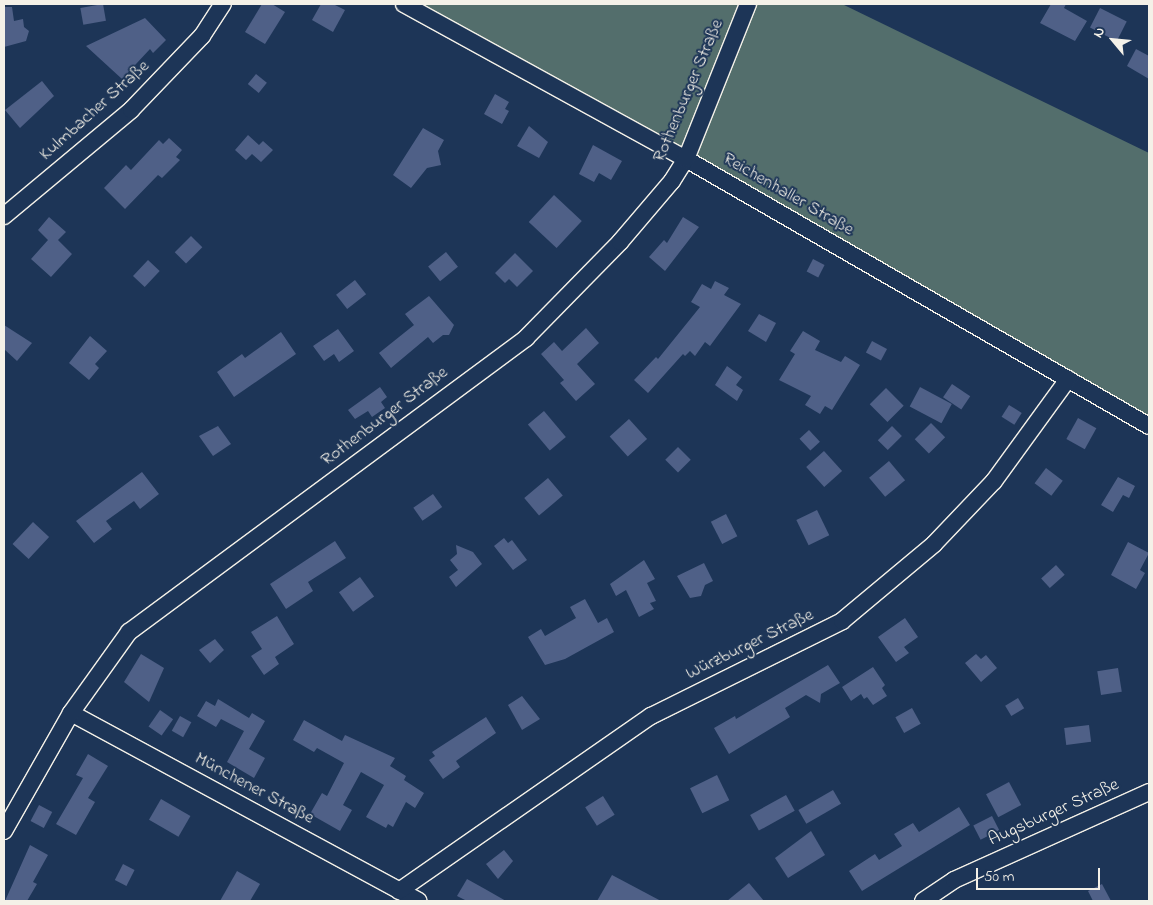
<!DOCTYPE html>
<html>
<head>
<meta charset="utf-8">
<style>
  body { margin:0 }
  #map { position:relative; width:1153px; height:905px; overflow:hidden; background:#1d3557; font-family:"Indie Flower",sans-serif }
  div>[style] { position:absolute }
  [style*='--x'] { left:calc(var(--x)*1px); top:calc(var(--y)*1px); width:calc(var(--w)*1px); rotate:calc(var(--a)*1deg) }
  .green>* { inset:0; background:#536e6c }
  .building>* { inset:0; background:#4f6087; transform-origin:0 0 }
  .roads { filter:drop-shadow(1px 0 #f4f1e8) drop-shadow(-1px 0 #f4f1e8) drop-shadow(0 1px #f4f1e8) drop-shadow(0 -1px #f4f1e8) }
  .minor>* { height:16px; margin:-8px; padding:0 8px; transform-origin:8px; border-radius:8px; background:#1d3557 }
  span { translate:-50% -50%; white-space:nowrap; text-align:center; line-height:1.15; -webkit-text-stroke:4px #1d3557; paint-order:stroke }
  .street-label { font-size:18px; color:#f4f1e8 }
  .frame { position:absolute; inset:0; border:5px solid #f4f1e8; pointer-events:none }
  .north { position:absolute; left:1088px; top:15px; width:50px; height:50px; -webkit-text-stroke:4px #1d3557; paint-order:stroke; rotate:298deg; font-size:14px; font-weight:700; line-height:20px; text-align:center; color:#f4f1e8 }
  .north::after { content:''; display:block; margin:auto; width:18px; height:22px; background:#f4f1e8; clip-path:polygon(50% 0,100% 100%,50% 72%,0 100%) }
  .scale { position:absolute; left:976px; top:868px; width:124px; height:22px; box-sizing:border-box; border:2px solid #f4f1e8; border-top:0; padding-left:6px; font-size:15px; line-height:18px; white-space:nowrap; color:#f4f1e8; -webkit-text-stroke:4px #1d3557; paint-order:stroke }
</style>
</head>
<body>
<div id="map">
  <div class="green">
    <div style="clip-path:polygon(404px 4px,842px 4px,1149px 153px,1149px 427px)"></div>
  </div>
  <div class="building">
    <div style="left:103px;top:4px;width:17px;height:23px;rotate:80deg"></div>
    <div style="clip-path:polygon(262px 4px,272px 4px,285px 12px,265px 44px,245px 32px)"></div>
    <div style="clip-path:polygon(321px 4px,333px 4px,345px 10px,333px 32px,312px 20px)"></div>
    <div style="clip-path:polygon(1051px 4px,1066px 4px,1064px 8px,1087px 21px,1075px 41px,1040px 23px)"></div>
    <div style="clip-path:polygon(4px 7px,12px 7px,14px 21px,23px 19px,24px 27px,29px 31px,26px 41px,4px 47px)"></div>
    <div style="left:1100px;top:8px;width:30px;height:22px;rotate:27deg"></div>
    <div style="clip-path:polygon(145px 18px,166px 40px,153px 53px,150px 49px,122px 79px,86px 46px)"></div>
    <div style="clip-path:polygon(1136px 49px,1149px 56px,1149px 79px,1127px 66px)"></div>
    <div style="left:256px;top:74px;width:14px;height:13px;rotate:39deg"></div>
    <div style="clip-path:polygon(42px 81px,54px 96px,20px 128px,5px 110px)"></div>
    <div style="clip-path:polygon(495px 94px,509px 102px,505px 109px,509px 111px,502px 124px,484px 114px)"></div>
    <div style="clip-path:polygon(529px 126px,548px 142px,539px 158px,517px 146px)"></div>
    <div style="clip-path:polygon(423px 128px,444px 140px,438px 151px,441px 165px,427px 168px,411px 188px,393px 175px)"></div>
    <div style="clip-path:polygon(248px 135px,259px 145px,263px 141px,273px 150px,261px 162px,252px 154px,246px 160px,235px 150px)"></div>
    <div style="clip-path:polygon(169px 138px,182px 150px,176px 157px,180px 160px,162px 178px,158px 175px,125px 209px,104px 188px,126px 165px,131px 170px,159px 140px,163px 144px)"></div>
    <div style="clip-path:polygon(593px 145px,622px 161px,611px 180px,599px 173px,594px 182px,579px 174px)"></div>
    <div style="left:554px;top:195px;width:38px;height:37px;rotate:43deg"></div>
    <div style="clip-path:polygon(49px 217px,66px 232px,58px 240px,72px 254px,51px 277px,31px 259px,48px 240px,38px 230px)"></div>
    <div style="clip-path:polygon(683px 217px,699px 227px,665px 271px,649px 257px,664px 240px,667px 243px)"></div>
    <div style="left:191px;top:236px;width:16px;height:23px;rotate:45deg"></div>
    <div style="left:446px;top:252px;width:19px;height:23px;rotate:51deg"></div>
    <div style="clip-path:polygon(515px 253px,533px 271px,517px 287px,509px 279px,505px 283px,495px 273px)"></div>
    <div style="left:813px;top:259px;width:13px;height:14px;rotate:27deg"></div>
    <div style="left:148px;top:260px;width:16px;height:22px;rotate:43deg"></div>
    <div style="left:355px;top:280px;width:18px;height:24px;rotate:52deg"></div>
    <div style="clip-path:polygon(715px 281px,729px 288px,724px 295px,741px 304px,710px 346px,705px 342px,695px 356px,690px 351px,685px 356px,683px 354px,648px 393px,634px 380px,656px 357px,658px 359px,700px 307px,691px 302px,702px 284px,711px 289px)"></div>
    <div style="clip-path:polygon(429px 296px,454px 325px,449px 335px,443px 335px,433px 343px,428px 337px,391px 368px,379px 353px,414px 325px,405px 314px)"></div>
    <div style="clip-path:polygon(759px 314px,776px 323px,766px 342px,748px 331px)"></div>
    <div style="clip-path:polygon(4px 325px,32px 343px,17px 361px,4px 349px)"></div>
    <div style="clip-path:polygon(586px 328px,599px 343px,577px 364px,595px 384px,576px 401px,560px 383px,564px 380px,541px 354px,554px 342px,562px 351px)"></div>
    <div style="clip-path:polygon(338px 329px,354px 351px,339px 362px,334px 354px,324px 361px,313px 346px)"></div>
    <div style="clip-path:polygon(803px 331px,820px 341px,815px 350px,841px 362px,845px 356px,860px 365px,832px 410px,825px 406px,820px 414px,805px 405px,811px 396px,779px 380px,795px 354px,790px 351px)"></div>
    <div style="clip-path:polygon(281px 332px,296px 354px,234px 397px,217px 372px,242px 354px,245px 358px)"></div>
    <div style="clip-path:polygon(90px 336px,107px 351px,95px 364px,99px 368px,89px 380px,69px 363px)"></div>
    <div style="left:872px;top:341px;width:17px;height:13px;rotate:28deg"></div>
    <div style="clip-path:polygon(727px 366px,742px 377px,736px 385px,743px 390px,737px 401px,715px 385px)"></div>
    <div style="left:952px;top:384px;width:22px;height:16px;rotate:34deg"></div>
    <div style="clip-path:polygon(380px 387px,387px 397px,381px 402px,385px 408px,372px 417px,368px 411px,355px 419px,348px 410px)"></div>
    <div style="left:920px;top:387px;width:36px;height:22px;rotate:28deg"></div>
    <div style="left:886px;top:388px;width:25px;height:23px;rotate:45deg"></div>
    <div style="left:1009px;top:405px;width:15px;height:14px;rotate:32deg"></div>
    <div style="left:544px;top:411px;width:34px;height:21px;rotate:50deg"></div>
    <div style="left:1078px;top:418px;width:21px;height:24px;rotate:29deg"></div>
    <div style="left:629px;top:419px;width:27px;height:26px;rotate:48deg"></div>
    <div style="left:931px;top:423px;width:20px;height:23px;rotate:45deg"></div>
    <div style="clip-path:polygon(218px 426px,231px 444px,213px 456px,199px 436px)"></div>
    <div style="left:892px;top:426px;width:14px;height:20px;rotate:45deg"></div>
    <div style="left:809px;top:430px;width:16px;height:13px;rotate:47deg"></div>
    <div style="left:678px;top:447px;width:18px;height:18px;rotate:45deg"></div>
    <div style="left:824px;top:451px;width:27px;height:24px;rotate:48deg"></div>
    <div style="left:889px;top:461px;width:25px;height:26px;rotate:50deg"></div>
    <div style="left:1046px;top:468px;width:21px;height:19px;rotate:37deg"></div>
    <div style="clip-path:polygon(142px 472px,159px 494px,140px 509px,134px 501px,106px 521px,112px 529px,94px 543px,76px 521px)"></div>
    <div style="clip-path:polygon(1118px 477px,1135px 486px,1129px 498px,1123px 495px,1113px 512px,1101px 505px)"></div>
    <div style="left:548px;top:478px;width:23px;height:31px;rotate:50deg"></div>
    <div style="left:433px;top:494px;width:16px;height:24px;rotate:55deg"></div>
    <div style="left:817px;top:510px;width:28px;height:23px;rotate:64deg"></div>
    <div style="left:726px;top:514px;width:25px;height:17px;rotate:63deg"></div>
    <div style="left:33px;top:522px;width:22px;height:30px;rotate:43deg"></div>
    <div style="clip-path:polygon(504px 538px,508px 543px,512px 540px,527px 560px,513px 570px,494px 546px)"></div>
    <div style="clip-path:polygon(335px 541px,346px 558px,308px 582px,313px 591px,286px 609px,270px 584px)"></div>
    <div style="clip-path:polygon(1128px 542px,1149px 553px,1140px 570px,1145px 573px,1136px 589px,1111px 575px)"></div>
    <div style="clip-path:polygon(456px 545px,473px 552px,482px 564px,456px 587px,449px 577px,458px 570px,450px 560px,457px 554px)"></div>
    <div style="clip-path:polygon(644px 560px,655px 579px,647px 583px,656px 601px,650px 603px,654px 609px,639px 617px,626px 590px,616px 596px,610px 584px)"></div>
    <div style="clip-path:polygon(704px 563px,713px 581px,705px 585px,701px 596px,690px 598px,677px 576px)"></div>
    <div style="left:1056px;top:565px;width:13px;height:20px;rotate:48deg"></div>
    <div style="left:360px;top:577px;width:24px;height:26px;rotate:54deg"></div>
    <div style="clip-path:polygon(585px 599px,598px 623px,607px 618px,614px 632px,565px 659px,545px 665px,528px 637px,541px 629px,545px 636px,576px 618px,570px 607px)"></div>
    <div style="clip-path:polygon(277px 616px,294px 644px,275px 657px,279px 664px,264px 675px,251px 656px,262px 649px,251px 632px)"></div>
    <div style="clip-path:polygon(905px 618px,918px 637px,904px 647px,909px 653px,896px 662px,878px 637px)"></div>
    <div style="clip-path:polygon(215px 639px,224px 650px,210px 663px,199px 650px)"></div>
    <div style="clip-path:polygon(141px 654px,164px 668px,149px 702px,124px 682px)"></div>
    <div style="clip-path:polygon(976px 654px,981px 659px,986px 655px,997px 668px,981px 682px,965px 663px)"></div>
    <div style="clip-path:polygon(828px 665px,840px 683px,821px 694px,820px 703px,806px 695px,785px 708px,790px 717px,729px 754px,714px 728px,735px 716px,736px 719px)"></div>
    <div style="clip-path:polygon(873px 667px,885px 685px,882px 688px,887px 696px,873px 705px,867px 697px,864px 699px,861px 694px,851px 701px,842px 687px)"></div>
    <div style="left:1118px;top:668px;width:24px;height:21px;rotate:81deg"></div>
    <div style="clip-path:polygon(522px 696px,540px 719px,522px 730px,508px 705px)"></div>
    <div style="left:1018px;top:698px;width:12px;height:15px;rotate:59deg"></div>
    <div style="clip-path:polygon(218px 699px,249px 718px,252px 713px,265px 721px,249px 749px,265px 758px,254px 778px,227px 762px,244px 731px,221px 719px,216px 727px,197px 716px,206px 701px,215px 706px)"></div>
    <div style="left:912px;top:708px;width:18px;height:19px;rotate:61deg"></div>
    <div style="left:160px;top:710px;width:16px;height:20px;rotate:35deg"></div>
    <div style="left:180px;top:716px;width:13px;height:17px;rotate:29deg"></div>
    <div style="clip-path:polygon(486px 717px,496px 733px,456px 761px,460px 767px,443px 779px,429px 760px,435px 756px,432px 752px)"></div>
    <div style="clip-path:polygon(304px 720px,342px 741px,345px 735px,395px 758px,390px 766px,406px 776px,404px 780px,424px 793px,415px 808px,406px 802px,393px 827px,388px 824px,386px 828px,366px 817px,384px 785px,361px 772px,343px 805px,352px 810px,340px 831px,310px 814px,322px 793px,327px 796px,344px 763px,317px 748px,314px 752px,293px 740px)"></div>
    <div style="left:1089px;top:725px;width:17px;height:25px;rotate:83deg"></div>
    <div style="clip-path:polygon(88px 754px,108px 766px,88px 798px,95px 802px,76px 835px,56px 824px,83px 778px,76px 775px)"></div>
    <div style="left:717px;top:775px;width:28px;height:30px;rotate:64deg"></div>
    <div style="left:1009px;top:782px;width:26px;height:26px;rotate:62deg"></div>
    <div style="left:833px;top:790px;width:16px;height:40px;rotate:60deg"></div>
    <div style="left:786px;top:795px;width:18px;height:41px;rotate:61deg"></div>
    <div style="left:603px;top:796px;width:22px;height:21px;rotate:58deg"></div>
    <div style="left:161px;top:799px;width:34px;height:24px;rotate:30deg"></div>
    <div style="left:39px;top:805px;width:15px;height:18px;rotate:28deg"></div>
    <div style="clip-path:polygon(959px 807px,970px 825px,862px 891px,849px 871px,875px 854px,879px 860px,902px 846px,894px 834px,913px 823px,919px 832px)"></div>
    <div style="left:992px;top:816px;width:16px;height:21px;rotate:63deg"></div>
    <div style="clip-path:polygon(811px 831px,825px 855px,788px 878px,775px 858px)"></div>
    <div style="clip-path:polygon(30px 845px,48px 855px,33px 882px,37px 884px,27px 901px,5px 901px)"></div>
    <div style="clip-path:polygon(504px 850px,513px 861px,498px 879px,486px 864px)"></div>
    <div style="left:123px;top:864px;width:13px;height:18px;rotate:27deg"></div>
    <div style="clip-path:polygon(237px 871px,260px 884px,250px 901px,220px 901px)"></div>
    <div style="clip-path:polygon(612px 875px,661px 901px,597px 901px)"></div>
    <div style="clip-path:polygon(467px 879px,485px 889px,506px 901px,467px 901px,457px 896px)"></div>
    <div style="clip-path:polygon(749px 883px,764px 901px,727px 901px)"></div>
    <div style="clip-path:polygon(1102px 884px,1111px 901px,1093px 901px,1088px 891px)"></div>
  </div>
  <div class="roads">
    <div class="minor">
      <div style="--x:404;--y:4;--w:322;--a:28.8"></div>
      <div style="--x:686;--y:159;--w:534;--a:29.97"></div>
      <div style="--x:4;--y:216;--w:165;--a:-39.8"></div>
      <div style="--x:131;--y:110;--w:103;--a:-46.2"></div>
      <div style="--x:202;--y:36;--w:38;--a:-57"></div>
      <div style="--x:71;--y:713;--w:395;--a:28.4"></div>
      <div style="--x:4;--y:831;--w:136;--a:-60.4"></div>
      <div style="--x:71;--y:713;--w:100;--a:-54.4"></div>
      <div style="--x:129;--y:632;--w:494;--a:-36.5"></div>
      <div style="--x:526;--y:338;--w:134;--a:-45.6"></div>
      <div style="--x:620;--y:242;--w:80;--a:-49.6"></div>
      <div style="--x:672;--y:181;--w:26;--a:-58"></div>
      <div style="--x:686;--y:159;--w:167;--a:-68.2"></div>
      <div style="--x:399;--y:891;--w:307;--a:-34.8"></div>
      <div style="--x:651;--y:716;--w:213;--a:-26.4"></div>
      <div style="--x:842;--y:621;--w:120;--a:-39.9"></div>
      <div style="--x:934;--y:544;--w:87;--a:-46.4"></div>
      <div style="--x:994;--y:481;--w:126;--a:-54"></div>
      <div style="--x:923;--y:901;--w:37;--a:-34"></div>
      <div style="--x:954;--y:880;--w:214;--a:-24.3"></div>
    </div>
  </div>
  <div class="street-label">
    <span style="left:689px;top:91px;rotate:-67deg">Rothenburger Straße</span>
    <span style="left:95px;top:111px;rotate:-42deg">Kulmbacher Straße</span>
    <span style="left:788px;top:195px;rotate:30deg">Reichenhaller Straße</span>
    <span style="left:385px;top:417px;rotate:-37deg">Rothenburger Straße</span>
    <span style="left:750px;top:645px;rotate:-26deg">Würzburger Straße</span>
    <span style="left:254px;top:789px;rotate:28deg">Münchener Straße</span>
    <span style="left:1054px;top:813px;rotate:-24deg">Augsburger Straße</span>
  </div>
  <div class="frame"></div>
  <div class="north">N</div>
  <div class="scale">50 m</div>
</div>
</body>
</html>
